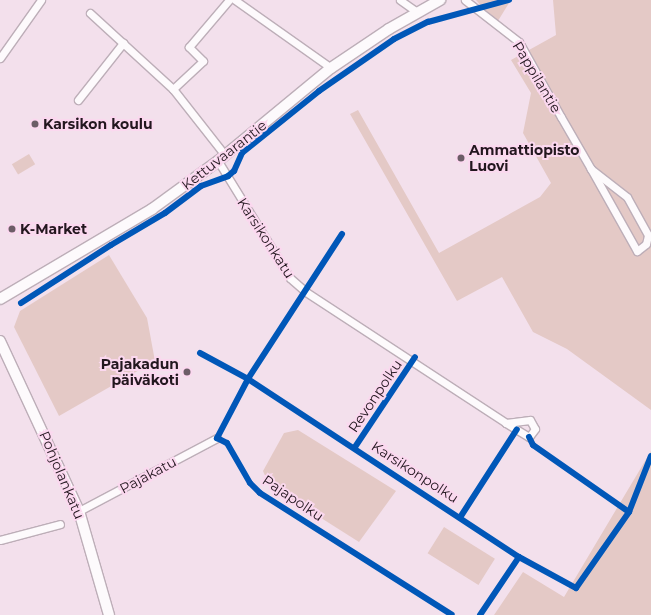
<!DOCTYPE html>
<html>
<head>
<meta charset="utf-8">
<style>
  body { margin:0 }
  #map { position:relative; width:651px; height:615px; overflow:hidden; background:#f3e0ec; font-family:Montserrat,sans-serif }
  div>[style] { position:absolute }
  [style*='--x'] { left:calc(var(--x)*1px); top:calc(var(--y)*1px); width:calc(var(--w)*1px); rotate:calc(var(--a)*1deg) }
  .green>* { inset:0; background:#e4c9c6; transform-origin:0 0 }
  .roads { filter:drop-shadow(1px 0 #bdaeb8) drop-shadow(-1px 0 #bdaeb8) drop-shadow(0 1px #bdaeb8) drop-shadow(0 -1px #bdaeb8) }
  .street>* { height:7px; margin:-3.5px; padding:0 3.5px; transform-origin:3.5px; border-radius:3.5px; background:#fdfafc }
  .secondary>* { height:10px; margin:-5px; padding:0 5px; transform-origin:5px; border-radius:5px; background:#fdfafc }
  .cycleway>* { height:6px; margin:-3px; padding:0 3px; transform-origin:3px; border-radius:3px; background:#0057b8 }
  .dots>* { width:11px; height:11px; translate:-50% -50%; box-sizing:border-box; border:2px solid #fbd8ef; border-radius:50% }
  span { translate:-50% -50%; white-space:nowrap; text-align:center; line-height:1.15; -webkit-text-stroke:4px #fbd8ef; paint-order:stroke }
  .street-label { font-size:14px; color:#23171f }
  .poi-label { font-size:14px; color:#23171f; font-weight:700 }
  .left { translate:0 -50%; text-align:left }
  .right { translate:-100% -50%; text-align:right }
</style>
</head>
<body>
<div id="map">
  <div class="green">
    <div style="clip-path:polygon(476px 0,511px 0,496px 24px)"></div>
    <div style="clip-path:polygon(553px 0,651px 0,651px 410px,567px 349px,533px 332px,502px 277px,457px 301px,350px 114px,358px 110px,439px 253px,540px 197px,551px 183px,523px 133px,531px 93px,511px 60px,556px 35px)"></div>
    <div style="left:29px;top:154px;width:12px;height:20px;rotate:59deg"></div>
    <div style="clip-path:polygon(109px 255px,147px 318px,155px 361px,59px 416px,14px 327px,20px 311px)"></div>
    <div style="clip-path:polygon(298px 430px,396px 491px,359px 542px,269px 485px,263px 471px,284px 433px)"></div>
    <div style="clip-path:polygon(651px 451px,651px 615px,494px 615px,523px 572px,564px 597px)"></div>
    <div style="left:444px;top:527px;width:60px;height:31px;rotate:32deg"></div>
  </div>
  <div class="roads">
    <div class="street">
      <div style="--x:235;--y:0;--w:118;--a:35.3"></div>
      <div style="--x:400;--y:0;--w:21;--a:35"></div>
      <div style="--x:465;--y:0;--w:68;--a:37.9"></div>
      <div style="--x:519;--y:42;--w:86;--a:60.8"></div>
      <div style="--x:561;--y:117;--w:60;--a:60"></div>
      <div style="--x:591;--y:169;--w:94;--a:60.7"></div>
      <div style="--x:637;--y:251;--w:11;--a:-38"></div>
      <div style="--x:646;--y:244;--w:9;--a:-77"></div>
      <div style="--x:648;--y:235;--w:43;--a:-118.9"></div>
      <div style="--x:627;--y:197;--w:46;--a:-142.1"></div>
      <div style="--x:90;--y:13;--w:113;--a:42.5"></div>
      <div style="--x:173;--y:89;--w:78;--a:51.8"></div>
      <div style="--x:0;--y:58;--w:71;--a:-54.7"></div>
      <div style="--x:173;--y:89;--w:41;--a:-43"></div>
      <div style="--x:203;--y:61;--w:20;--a:-135"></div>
      <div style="--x:189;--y:47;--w:62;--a:-49.6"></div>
      <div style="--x:78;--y:100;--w:73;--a:-51.7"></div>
      <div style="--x:218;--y:161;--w:137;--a:58.4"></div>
      <div style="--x:290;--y:278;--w:21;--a:41"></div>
      <div style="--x:306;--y:292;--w:239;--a:33.2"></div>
      <div style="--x:506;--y:423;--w:24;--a:-7"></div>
      <div style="--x:530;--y:420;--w:10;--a:61"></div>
      <div style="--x:535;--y:429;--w:10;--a:127"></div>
      <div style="--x:529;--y:437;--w:27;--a:-149"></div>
      <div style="--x:79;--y:511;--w:156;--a:-27.9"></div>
      <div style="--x:0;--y:540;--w:62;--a:-14.9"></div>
    </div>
    <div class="secondary">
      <div style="--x:0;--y:299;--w:177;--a:-30.6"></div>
      <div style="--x:152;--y:209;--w:82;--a:-36"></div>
      <div style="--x:218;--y:161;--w:146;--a:-39.5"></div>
      <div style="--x:331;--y:68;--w:70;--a:-33.9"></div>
      <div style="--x:389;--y:29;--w:59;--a:-29.6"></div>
      <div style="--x:0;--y:341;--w:187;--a:65.1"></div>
      <div style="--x:79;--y:511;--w:108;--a:73.9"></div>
    </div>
  </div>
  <div class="cycleway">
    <div style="--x:342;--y:234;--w:173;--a:123"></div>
    <div style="--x:248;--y:379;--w:67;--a:117.7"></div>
    <div style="--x:217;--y:438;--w:11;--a:27"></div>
    <div style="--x:227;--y:443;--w:46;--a:60.1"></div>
    <div style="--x:250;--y:483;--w:14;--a:45"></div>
    <div style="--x:260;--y:493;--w:227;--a:32.4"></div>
    <div style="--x:21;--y:303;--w:107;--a:-32.8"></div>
    <div style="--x:111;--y:245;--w:63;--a:-30.7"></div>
    <div style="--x:165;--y:213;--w:45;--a:-36.9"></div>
    <div style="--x:201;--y:186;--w:29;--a:-20"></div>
    <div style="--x:228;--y:176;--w:8;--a:-40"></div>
    <div style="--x:234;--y:171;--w:20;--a:-66"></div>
    <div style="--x:242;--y:153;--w:99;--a:-38.8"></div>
    <div style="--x:319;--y:91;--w:91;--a:-34.7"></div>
    <div style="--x:394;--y:39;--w:38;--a:-27"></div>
    <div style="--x:428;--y:22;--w:84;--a:-15.2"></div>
    <div style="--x:200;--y:353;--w:55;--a:28.4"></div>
    <div style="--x:248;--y:379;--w:324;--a:33.3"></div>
    <div style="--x:519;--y:557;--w:65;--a:28.5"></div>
    <div style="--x:576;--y:588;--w:93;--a:-55.1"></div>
    <div style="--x:629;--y:512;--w:60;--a:-68.6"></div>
    <div style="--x:529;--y:437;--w:9;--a:63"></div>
    <div style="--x:533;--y:445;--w:117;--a:34.9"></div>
    <div style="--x:355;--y:447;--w:108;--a:-56.3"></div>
    <div style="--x:461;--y:516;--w:103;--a:-57.2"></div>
    <div style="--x:480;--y:615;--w:70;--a:-56.1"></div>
  </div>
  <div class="dots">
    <div style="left:35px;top:124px;background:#6c5d67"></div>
    <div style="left:461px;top:158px;background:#6c5d67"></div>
    <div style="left:12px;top:229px;background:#6c5d67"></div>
    <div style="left:187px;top:372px;background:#6c5d67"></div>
  </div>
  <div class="street-label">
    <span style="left:537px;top:77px;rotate:59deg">Pappilantie</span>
    <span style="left:224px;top:155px;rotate:-38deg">Kettuvaarantie</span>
    <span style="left:266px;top:238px;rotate:57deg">Karsikonkatu</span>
    <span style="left:375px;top:396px;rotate:-56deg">Revonpolku</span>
    <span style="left:415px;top:472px;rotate:33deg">Karsikonpolku</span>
    <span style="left:62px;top:475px;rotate:67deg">Pohjolankatu</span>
    <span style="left:148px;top:475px;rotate:-28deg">Pajakatu</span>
    <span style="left:293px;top:498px;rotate:34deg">Pajapolku</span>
  </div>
  <div class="poi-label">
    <span class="left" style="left:43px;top:124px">Karsikon koulu</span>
    <span class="left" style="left:469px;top:158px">Ammattiopisto<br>Luovi</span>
    <span class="left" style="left:20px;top:229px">K-Market</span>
    <span class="right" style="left:179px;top:372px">Pajakadun<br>päiväkoti</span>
  </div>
</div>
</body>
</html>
